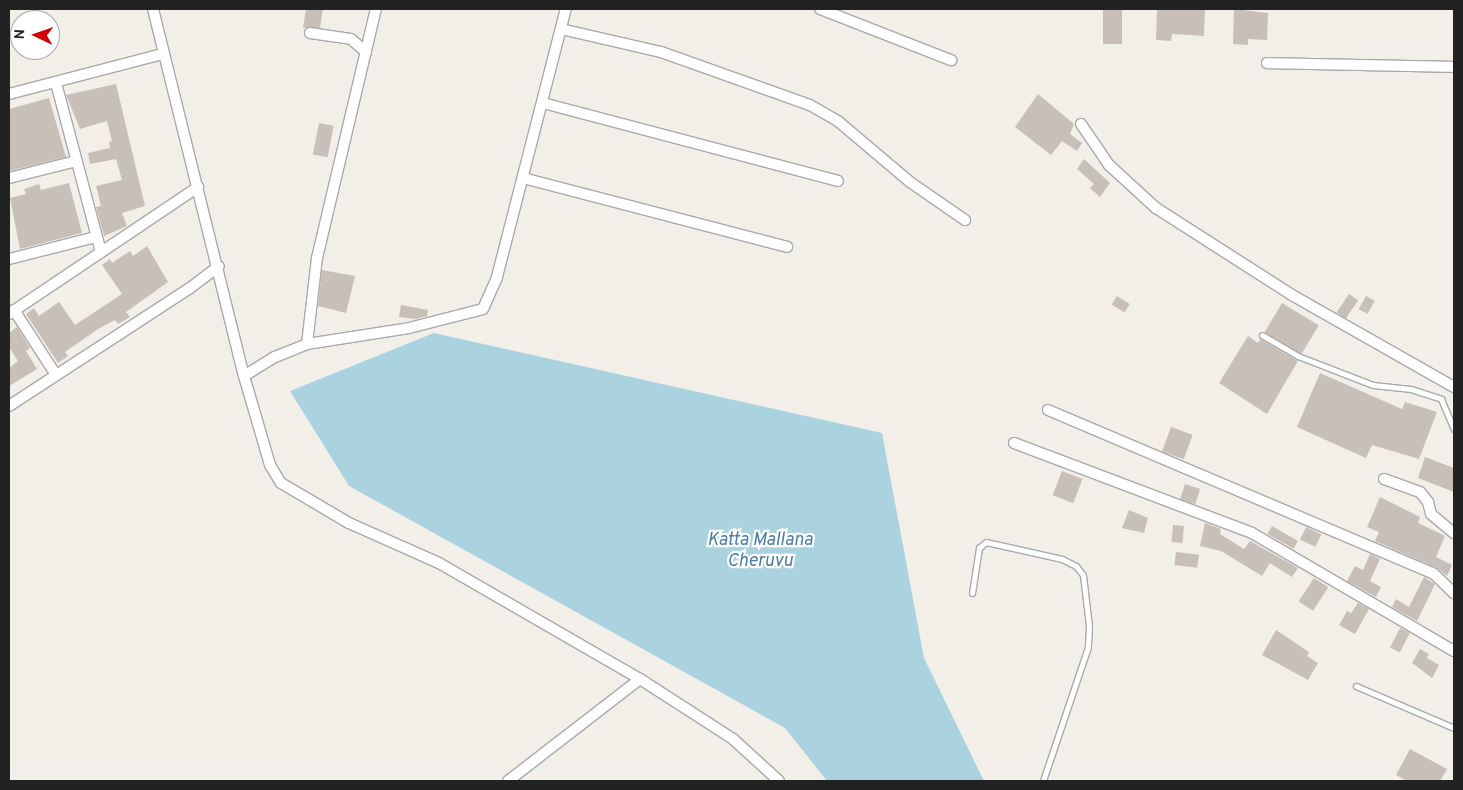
<!DOCTYPE html>
<html>
<head>
<meta charset="utf-8">
<style>
  body { margin:0 }
  #map { position:relative; width:1463px; height:790px; overflow:hidden; background:#f2efe9; font-family:Overpass,sans-serif }
  div>[style] { position:absolute }
  [style*='--x'] { left:calc(var(--x)*1px); top:calc(var(--y)*1px); width:calc(var(--w)*1px); rotate:calc(var(--a)*1deg) }
  .water>* { inset:0; background:#aad3df }
  .building>* { inset:0; background:#c7bfb8; transform-origin:0 0 }
  .roads { filter:drop-shadow(1px 0 #a9a9a9) drop-shadow(-1px 0 #a9a9a9) drop-shadow(0 1px #a9a9a9) drop-shadow(0 -1px #a9a9a9) }
  .service>* { height:5px; margin:-2.5px; padding:0 2.5px; transform-origin:2.5px; border-radius:2.5px; background:#fff }
  .minor>* { height:10px; margin:-5px; padding:0 5px; transform-origin:5px; border-radius:5px; background:#fff }
  span { translate:-50% -50%; white-space:nowrap; text-align:center; line-height:1.15; -webkit-text-stroke:4.5px #fff; paint-order:stroke }
  .water-label { font-size:18px; color:#4a7aab; font-style:italic }
  .frame { position:absolute; inset:0; border:10px solid #222; pointer-events:none }
  .north { position:absolute; left:10px; top:10px; width:50px; height:50px; box-sizing:border-box; background:#fff; border:1px solid #a7a7a7; border-radius:50%; rotate:273deg; font-size:14px; font-weight:700; line-height:20px; text-align:center; color:#222 }
  .north::after { content:''; display:block; margin:auto; width:18px; height:22px; background:#d40000; clip-path:polygon(50% 0,100% 100%,50% 72%,0 100%) }
</style>
</head>
<body>
<div id="map">
  <div class="water">
    <div style="clip-path:polygon(434px 333px,882px 433px,924px 658px,984px 781px,827px 781px,785px 728px,349px 486px,290px 391px)"></div>
  </div>
  <div class="building">
    <div style="clip-path:polygon(306px 9px,323px 9px,320px 28px,303px 28px)"></div>
    <div style="left:1103px;top:9px;width:19px;height:35px"></div>
    <div style="clip-path:polygon(1157px 9px,1205px 9px,1204px 36px,1172px 34px,1171px 41px,1156px 40px)"></div>
    <div style="clip-path:polygon(1234px 9px,1268px 13px,1267px 40px,1248px 39px,1248px 45px,1233px 44px)"></div>
    <div style="clip-path:polygon(116px 84px,145px 206px,122px 213px,127px 226px,104px 236px,96px 207px,101px 206px,96px 186px,122px 180px,116px 159px,90px 164px,88px 153px,110px 148px,109px 142px,112px 141px,107px 121px,80px 129px,66px 95px)"></div>
    <div style="clip-path:polygon(1038px 94px,1074px 124px,1070px 134px,1082px 143px,1077px 151px,1062px 141px,1051px 155px,1015px 127px)"></div>
    <div style="clip-path:polygon(49px 98px,66px 157px,9px 171px,9px 109px)"></div>
    <div style="left:319px;top:123px;width:15px;height:32px;rotate:11deg"></div>
    <div style="clip-path:polygon(1084px 159px,1110px 183px,1100px 197px,1090px 188px,1094px 184px,1077px 169px)"></div>
    <div style="clip-path:polygon(69px 183px,82px 233px,20px 249px,10px 198px,26px 194px,24px 189px,39px 184px,41px 190px)"></div>
    <div style="clip-path:polygon(147px 246px,168px 282px,126px 312px,130px 317px,118px 324px,115px 320px,98px 329px,65px 352px,68px 356px,58px 363px,26px 314px,34px 308px,39px 316px,59px 302px,75px 325px,122px 294px,102px 265px,110px 259px,112px 263px,130px 251px,133px 256px)"></div>
    <div style="clip-path:polygon(322px 270px,355px 276px,346px 313px,318px 306px)"></div>
    <div style="left:1349px;top:294px;width:11px;height:22px;rotate:34deg"></div>
    <div style="left:1117px;top:296px;width:15px;height:10px;rotate:32deg"></div>
    <div style="left:1366px;top:296px;width:10px;height:15px;rotate:29deg"></div>
    <div style="left:1282px;top:303px;width:43px;height:34px;rotate:31deg"></div>
    <div style="clip-path:polygon(401px 305px,428px 310px,427px 316px,416px 319px,399px 317px)"></div>
    <div style="clip-path:polygon(17px 327px,30px 348px,26px 351px,37px 369px,9px 386px,9px 368px,18px 361px,9px 347px,9px 333px)"></div>
    <div style="clip-path:polygon(1248px 336px,1258px 343px,1260px 339px,1298px 361px,1267px 414px,1219px 383px)"></div>
    <div style="clip-path:polygon(1320px 373px,1402px 409px,1405px 402px,1437px 412px,1419px 459px,1372px 445px,1366px 458px,1297px 427px)"></div>
    <div style="left:1171px;top:427px;width:23px;height:26px;rotate:20deg"></div>
    <div style="clip-path:polygon(1425px 457px,1454px 468px,1454px 492px,1418px 478px)"></div>
    <div style="left:1062px;top:471px;width:22px;height:26px;rotate:21deg"></div>
    <div style="left:1185px;top:484px;width:16px;height:16px;rotate:18deg"></div>
    <div style="clip-path:polygon(1380px 497px,1420px 517px,1418px 523px,1445px 536px,1436px 557px,1452px 565px,1447px 576px,1437px 568px,1375px 541px,1379px 532px,1367px 527px)"></div>
    <div style="clip-path:polygon(1129px 510px,1148px 518px,1144px 533px,1122px 528px)"></div>
    <div style="clip-path:polygon(1205px 523px,1221px 529px,1220px 534px,1244px 549px,1250px 541px,1298px 568px,1292px 577px,1270px 563px,1262px 576px,1221px 551px,1200px 546px)"></div>
    <div style="left:1173px;top:525px;width:11px;height:17px;rotate:5deg"></div>
    <div style="left:1272px;top:526px;width:30px;height:9px;rotate:30deg"></div>
    <div style="left:1306px;top:527px;width:17px;height:14px;rotate:25deg"></div>
    <div style="left:1176px;top:552px;width:23px;height:13px;rotate:7deg"></div>
    <div style="clip-path:polygon(1370px 554px,1380px 559px,1370px 581px,1381px 587px,1376px 597px,1347px 581px,1355px 566px,1363px 570px)"></div>
    <div style="clip-path:polygon(1424px 577px,1435px 584px,1417px 621px,1392px 607px,1396px 599px,1409px 607px)"></div>
    <div style="left:1314px;top:578px;width:17px;height:28px;rotate:33deg"></div>
    <div style="clip-path:polygon(1358px 603px,1369px 609px,1355px 634px,1339px 625px,1347px 611px,1351px 613px)"></div>
    <div style="left:1400px;top:628px;width:11px;height:22px;rotate:27deg"></div>
    <div style="clip-path:polygon(1276px 630px,1309px 652px,1307px 656px,1318px 663px,1308px 680px,1262px 655px)"></div>
    <div style="clip-path:polygon(1420px 649px,1429px 654px,1427px 658px,1439px 665px,1432px 678px,1412px 663px)"></div>
    <div style="clip-path:polygon(1410px 749px,1447px 769px,1440px 781px,1407px 781px,1396px 775px)"></div>
  </div>
  <div class="roads">
    <div class="service">
      <div style="--x:1262;--y:335;--w:42;--a:30.3"></div>
      <div style="--x:1298;--y:356;--w:80;--a:21.1"></div>
      <div style="--x:1373;--y:385;--w:38;--a:6"></div>
      <div style="--x:1411;--y:389;--w:32;--a:18"></div>
      <div style="--x:1441;--y:399;--w:33;--a:67"></div>
      <div style="--x:972;--y:593;--w:46;--a:-81.2"></div>
      <div style="--x:979;--y:548;--w:9;--a:-41"></div>
      <div style="--x:986;--y:542;--w:78;--a:12.6"></div>
      <div style="--x:1062;--y:559;--w:16;--a:27"></div>
      <div style="--x:1076;--y:566;--w:11;--a:52"></div>
      <div style="--x:1083;--y:575;--w:51;--a:83.3"></div>
      <div style="--x:1089;--y:626;--w:21;--a:93"></div>
      <div style="--x:1088;--y:647;--w:141;--a:108.6"></div>
      <div style="--x:1356;--y:686;--w:107;--a:23.2"></div>
    </div>
    <div class="minor">
      <div style="--x:153;--y:9;--w:378;--a:76.1"></div>
      <div style="--x:244;--y:376;--w:93;--a:73.7"></div>
      <div style="--x:270;--y:465;--w:21;--a:59"></div>
      <div style="--x:281;--y:483;--w:79;--a:30.5"></div>
      <div style="--x:349;--y:523;--w:98;--a:24"></div>
      <div style="--x:439;--y:563;--w:232;--a:30"></div>
      <div style="--x:640;--y:679;--w:111;--a:32.8"></div>
      <div style="--x:733;--y:739;--w:62;--a:42.4"></div>
      <div style="--x:820;--y:9;--w:141;--a:21.3"></div>
      <div style="--x:561;--y:29;--w:103;--a:13"></div>
      <div style="--x:661;--y:52;--w:158;--a:19.6"></div>
      <div style="--x:810;--y:105;--w:34;--a:30"></div>
      <div style="--x:839;--y:122;--w:93;--a:40.2"></div>
      <div style="--x:910;--y:182;--w:67;--a:34.6"></div>
      <div style="--x:310;--y:33;--w:41;--a:8.3"></div>
      <div style="--x:351;--y:39;--w:20;--a:41"></div>
      <div style="--x:1267;--y:63;--w:187;--a:1.2"></div>
      <div style="--x:56;--y:83;--w:175;--a:75.1"></div>
      <div style="--x:9;--y:94;--w:159;--a:-14.6"></div>
      <div style="--x:543;--y:103;--w:305;--a:14.8"></div>
      <div style="--x:1081;--y:124;--w:50;--a:55.7"></div>
      <div style="--x:1109;--y:165;--w:64;--a:42.5"></div>
      <div style="--x:1156;--y:208;--w:161;--a:32.6"></div>
      <div style="--x:1292;--y:295;--w:186;--a:29.6"></div>
      <div style="--x:9;--y:178;--w:69;--a:-14.2"></div>
      <div style="--x:523;--y:178;--w:273;--a:14.6"></div>
      <div style="--x:9;--y:259;--w:90;--a:-14.2"></div>
      <div style="--x:14;--y:310;--w:77;--a:57.1"></div>
      <div style="--x:9;--y:314;--w:228;--a:-33.9"></div>
      <div style="--x:307;--y:344;--w:87;--a:-83.4"></div>
      <div style="--x:317;--y:258;--w:256;--a:-76.7"></div>
      <div style="--x:244;--y:376;--w:36;--a:-32"></div>
      <div style="--x:275;--y:357;--w:35;--a:-22"></div>
      <div style="--x:307;--y:344;--w:103;--a:-8.9"></div>
      <div style="--x:409;--y:328;--w:76;--a:-14.4"></div>
      <div style="--x:483;--y:309;--w:35;--a:-66"></div>
      <div style="--x:497;--y:277;--w:277;--a:-75.6"></div>
      <div style="--x:9;--y:406;--w:216;--a:-33.1"></div>
      <div style="--x:190;--y:288;--w:36;--a:-37"></div>
      <div style="--x:1048;--y:410;--w:419;--a:23"></div>
      <div style="--x:1434;--y:574;--w:28;--a:44"></div>
      <div style="--x:1014;--y:443;--w:254;--a:20.7"></div>
      <div style="--x:1252;--y:533;--w:234;--a:30.3"></div>
      <div style="--x:1384;--y:479;--w:38;--a:20"></div>
      <div style="--x:1420;--y:492;--w:13;--a:51"></div>
      <div style="--x:1428;--y:502;--w:12;--a:76"></div>
      <div style="--x:1431;--y:514;--w:30;--a:40"></div>
      <div style="--x:508;--y:781;--w:167;--a:-37.7"></div>
    </div>
  </div>
  <div class="water-label">
    <span style="left:760px;top:552px">Katta Mallana<br>Cheruvu</span>
  </div>
  <div class="frame"></div>
  <div class="north">N</div>
</div>
</body>
</html>
